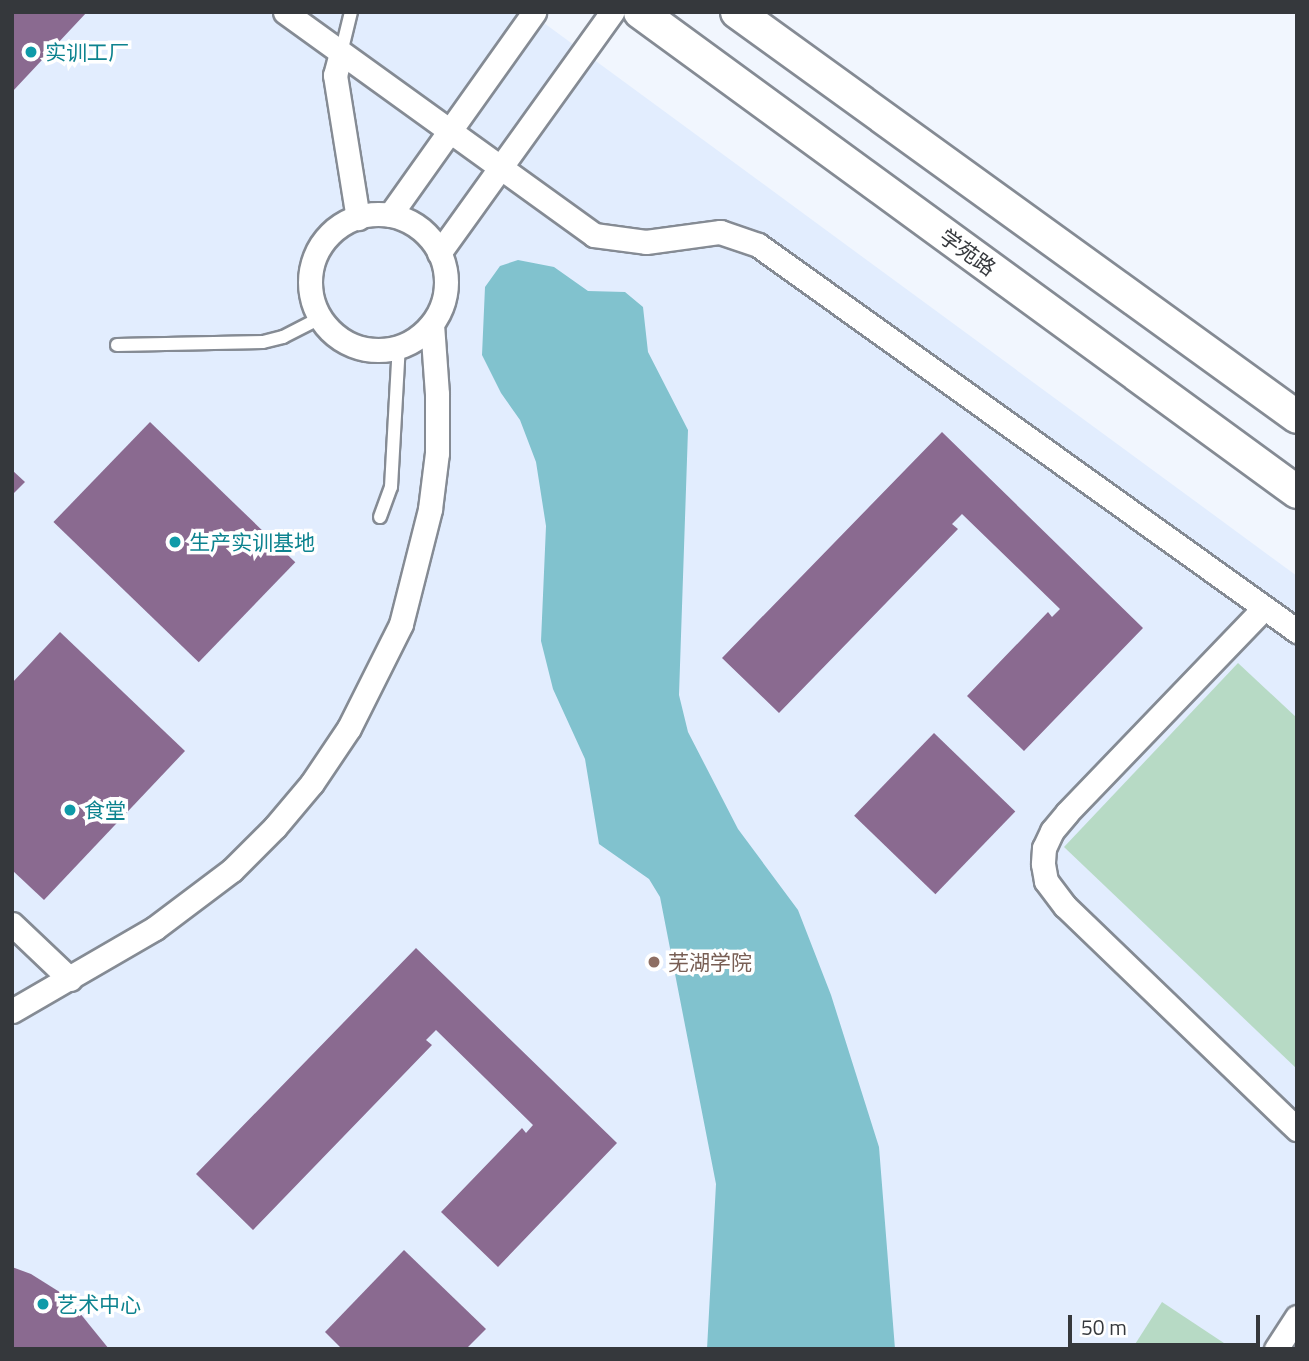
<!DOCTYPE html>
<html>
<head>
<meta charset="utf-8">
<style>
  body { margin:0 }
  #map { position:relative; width:1309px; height:1361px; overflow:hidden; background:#f1f6fe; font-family:"Titillium Web","Noto Sans SC",sans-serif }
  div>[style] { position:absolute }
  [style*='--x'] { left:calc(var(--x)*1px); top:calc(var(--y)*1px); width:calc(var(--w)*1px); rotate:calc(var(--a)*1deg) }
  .built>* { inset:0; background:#e2edfe }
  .green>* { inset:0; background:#b7dac5 }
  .water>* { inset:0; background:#81c2ce }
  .building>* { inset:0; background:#8a6a90; transform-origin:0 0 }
  .roads { filter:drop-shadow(2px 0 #858b94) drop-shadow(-2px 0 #858b94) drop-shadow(0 2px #858b94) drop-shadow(0 -2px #858b94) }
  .lane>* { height:12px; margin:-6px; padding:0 6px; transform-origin:6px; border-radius:6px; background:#fff }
  .street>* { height:23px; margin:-11.5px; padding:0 11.5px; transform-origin:11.5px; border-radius:11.5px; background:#fff }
  .street>.ring { margin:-11.5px; padding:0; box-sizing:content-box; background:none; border:23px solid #fff; border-radius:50% }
  .secondary>* { height:32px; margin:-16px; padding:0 16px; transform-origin:16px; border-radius:16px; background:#fff }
  .dots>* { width:19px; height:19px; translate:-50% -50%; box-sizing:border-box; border:4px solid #fff; border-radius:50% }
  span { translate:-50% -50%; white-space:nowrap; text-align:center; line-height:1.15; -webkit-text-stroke:7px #fff; paint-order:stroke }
  .culture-label { font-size:21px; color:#0d838f }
  .left { translate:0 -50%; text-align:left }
  .street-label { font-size:21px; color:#35383c }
  .education-label { font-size:21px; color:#785e54 }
  .frame { position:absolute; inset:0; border:14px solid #35383c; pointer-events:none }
  .scale { position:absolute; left:1068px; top:1315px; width:192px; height:32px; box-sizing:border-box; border:4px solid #35383c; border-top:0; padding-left:9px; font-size:21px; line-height:24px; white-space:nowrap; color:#35383c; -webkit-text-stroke:5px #fff; paint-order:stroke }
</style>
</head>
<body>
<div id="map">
  <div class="built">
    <div style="clip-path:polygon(12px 12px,529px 12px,1297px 576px,1297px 1349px,12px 1349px)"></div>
  </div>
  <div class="green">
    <div style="clip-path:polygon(1238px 663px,1297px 718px,1297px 1069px,1064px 847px)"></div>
    <div style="clip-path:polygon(1162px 1302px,1233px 1349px,1132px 1349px)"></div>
  </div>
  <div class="water">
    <div style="clip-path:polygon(518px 260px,554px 267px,588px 291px,625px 292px,643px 307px,648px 352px,688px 430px,679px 695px,688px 732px,738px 829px,798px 910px,831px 995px,879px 1147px,895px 1349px,707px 1349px,716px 1184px,660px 897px,649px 879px,599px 844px,585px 759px,553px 689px,541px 641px,546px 526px,536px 462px,520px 420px,501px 393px,482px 355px,485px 287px,500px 266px)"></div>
  </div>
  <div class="building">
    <div style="clip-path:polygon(12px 12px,87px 12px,12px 92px)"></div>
    <div style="left:150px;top:422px;width:202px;height:139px;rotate:44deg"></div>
    <div style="clip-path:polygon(942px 432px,1143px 628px,1024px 751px,967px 696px,1048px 612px,1052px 617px,1060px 609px,962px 514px,952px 524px,958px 529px,779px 713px,722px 658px)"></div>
    <div style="clip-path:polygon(12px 470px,25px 482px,12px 495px)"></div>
    <div style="clip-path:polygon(60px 632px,185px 751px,44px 900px,12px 870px,12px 683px)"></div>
    <div style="left:934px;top:733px;width:113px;height:115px;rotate:44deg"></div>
    <div style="clip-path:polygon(416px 948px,617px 1143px,498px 1267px,441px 1212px,522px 1128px,526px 1133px,533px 1125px,436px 1030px,426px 1040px,432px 1045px,253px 1230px,196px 1174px)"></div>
    <div style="clip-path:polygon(404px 1250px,486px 1329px,466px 1349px,342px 1349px,325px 1332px)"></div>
    <div style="clip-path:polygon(12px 1267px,31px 1274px,66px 1296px,109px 1349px,12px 1349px)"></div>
  </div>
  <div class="roads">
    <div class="lane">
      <div style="--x:341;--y:53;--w:42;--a:-76.3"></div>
      <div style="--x:117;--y:345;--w:146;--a:-1.2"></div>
      <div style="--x:263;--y:342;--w:21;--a:-14"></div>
      <div style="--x:283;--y:337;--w:42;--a:-27.2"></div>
      <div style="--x:380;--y:517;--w:32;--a:-70"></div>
      <div style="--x:391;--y:487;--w:141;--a:-86.8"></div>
    </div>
    <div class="street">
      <div style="--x:285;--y:12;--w:381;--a:35.8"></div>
      <div style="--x:594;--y:235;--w:52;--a:7.7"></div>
      <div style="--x:646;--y:242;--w:75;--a:-7.7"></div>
      <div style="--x:720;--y:232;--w:40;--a:18.9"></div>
      <div style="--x:758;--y:245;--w:663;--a:35.61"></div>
      <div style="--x:341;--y:53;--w:23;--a:105"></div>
      <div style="--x:335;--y:75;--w:145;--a:80.9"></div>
      <div class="ring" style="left:310px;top:214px;width:113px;height:113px"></div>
      <div style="--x:390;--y:215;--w:249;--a:-54.6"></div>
      <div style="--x:439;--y:253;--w:297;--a:-54.3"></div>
      <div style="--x:1264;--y:608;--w:284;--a:133.9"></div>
      <div style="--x:1067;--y:813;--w:23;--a:130"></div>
      <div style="--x:1052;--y:831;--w:19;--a:115"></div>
      <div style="--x:1044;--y:848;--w:16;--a:94"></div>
      <div style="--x:1043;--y:864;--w:17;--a:80"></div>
      <div style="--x:1046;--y:881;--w:31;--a:53"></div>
      <div style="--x:1065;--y:906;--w:322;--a:43.9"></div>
      <div style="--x:12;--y:924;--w:80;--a:43.5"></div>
      <div style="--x:12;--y:1011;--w:165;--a:-30.1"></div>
      <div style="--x:155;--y:928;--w:96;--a:-37"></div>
      <div style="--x:232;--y:870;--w:61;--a:-45"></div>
      <div style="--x:275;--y:827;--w:57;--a:-49.9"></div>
      <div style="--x:312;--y:783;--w:66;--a:-56.1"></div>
      <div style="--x:349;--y:728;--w:116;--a:-63.4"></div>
      <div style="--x:401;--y:624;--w:119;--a:-75.8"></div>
      <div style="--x:430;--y:509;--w:56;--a:-82.9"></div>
      <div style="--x:437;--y:453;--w:59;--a:-90"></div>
      <div style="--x:437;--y:394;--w:70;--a:-94.1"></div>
      <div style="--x:1276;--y:1349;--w:38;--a:-57"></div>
    </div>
    <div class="secondary">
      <div style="--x:640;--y:12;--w:814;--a:36.15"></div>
      <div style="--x:737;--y:12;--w:691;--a:35.87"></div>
    </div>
  </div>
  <div class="dots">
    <div style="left:31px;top:52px;background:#0f9aa8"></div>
    <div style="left:175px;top:542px;background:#0f9aa8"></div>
    <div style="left:70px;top:810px;background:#0f9aa8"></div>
    <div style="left:654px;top:962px;background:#8d6e63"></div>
    <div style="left:43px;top:1304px;background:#0f9aa8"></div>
  </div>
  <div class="culture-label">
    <span class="left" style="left:45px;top:52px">实训工厂</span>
    <span class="left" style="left:189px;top:542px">生产实训基地</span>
    <span class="left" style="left:84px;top:810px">食堂</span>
    <span class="left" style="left:57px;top:1304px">艺术中心</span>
  </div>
  <div class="street-label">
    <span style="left:968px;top:252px;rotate:36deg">学苑路</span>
  </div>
  <div class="education-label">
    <span class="left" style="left:668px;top:962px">芜湖学院</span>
  </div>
  <div class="frame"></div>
  <div class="scale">50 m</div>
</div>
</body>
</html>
